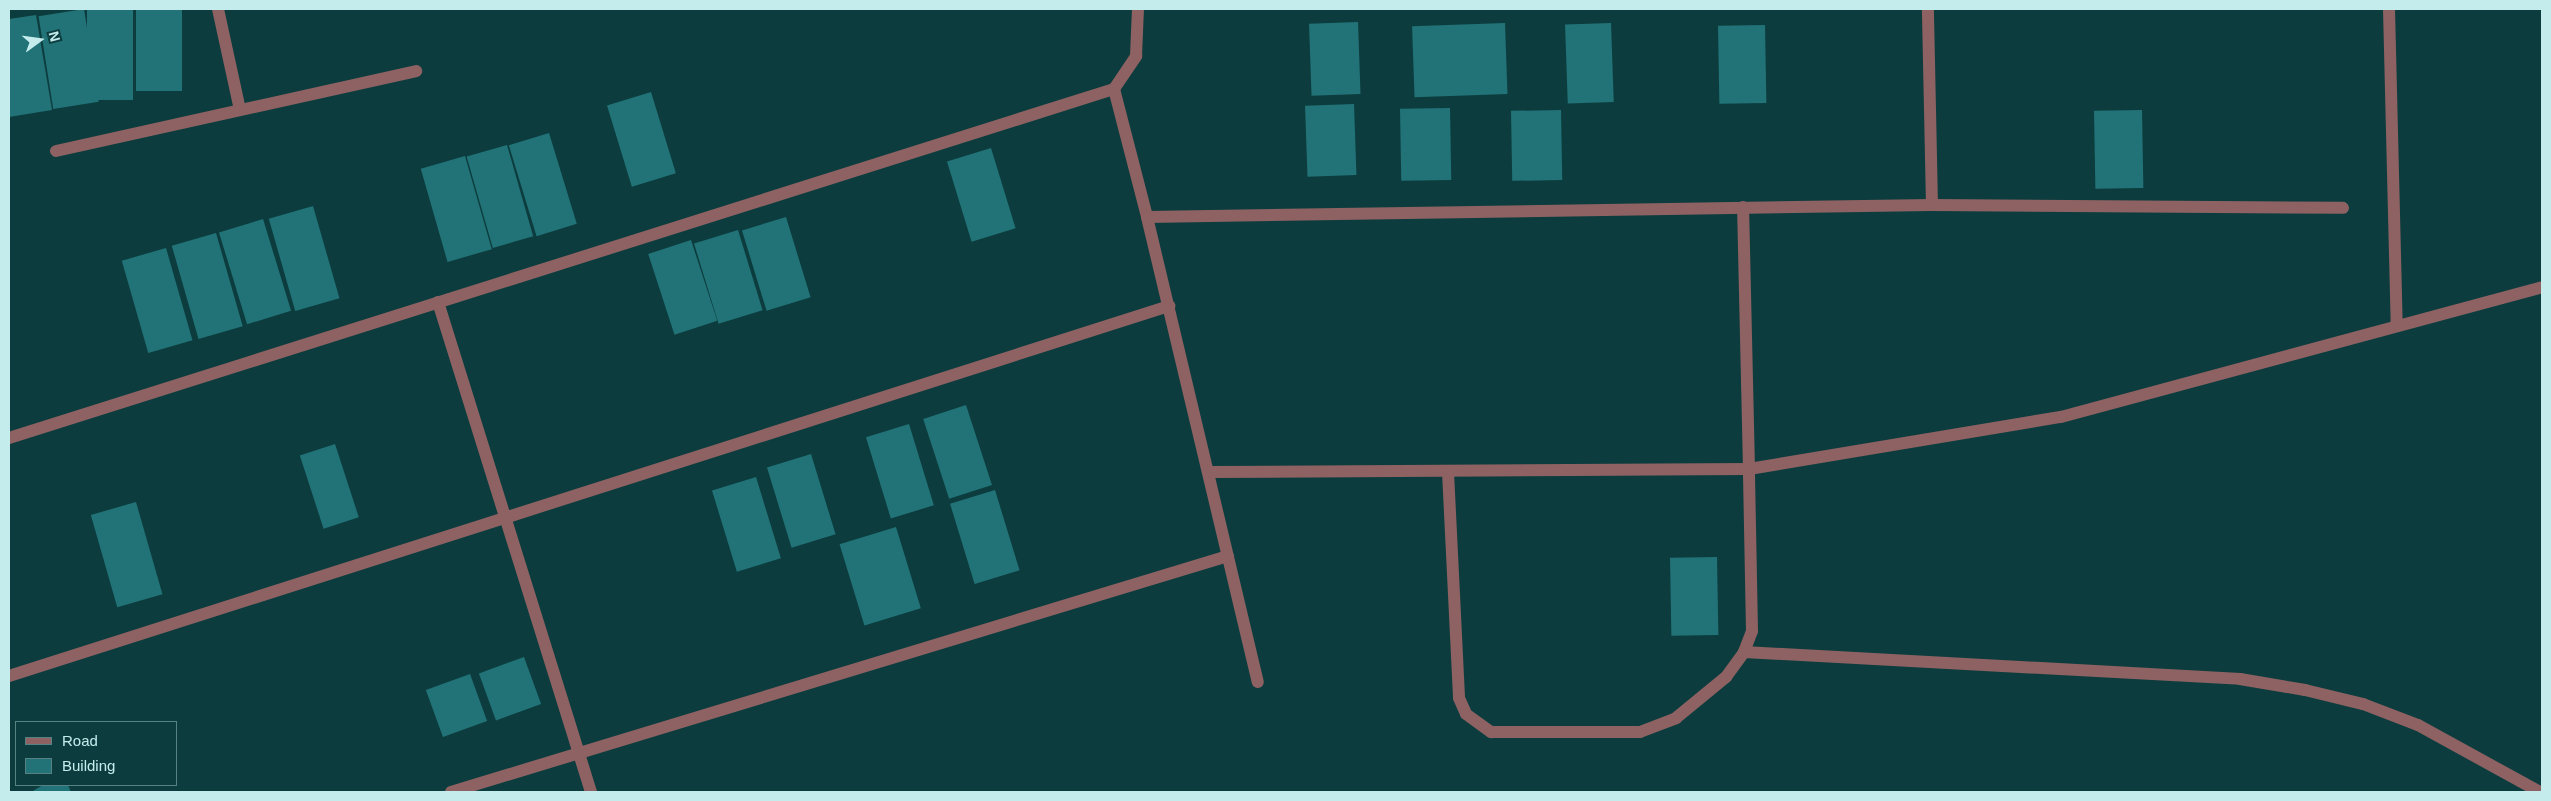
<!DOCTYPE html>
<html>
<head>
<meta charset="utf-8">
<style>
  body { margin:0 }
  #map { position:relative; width:2551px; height:801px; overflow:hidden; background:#0d3c3e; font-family:Helvetica,sans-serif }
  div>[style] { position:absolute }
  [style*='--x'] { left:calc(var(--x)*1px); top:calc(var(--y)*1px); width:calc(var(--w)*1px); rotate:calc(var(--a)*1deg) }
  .building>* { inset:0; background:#217377; transform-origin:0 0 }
  .lane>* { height:12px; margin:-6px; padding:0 6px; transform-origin:6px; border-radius:6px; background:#8e6262 }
  .street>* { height:12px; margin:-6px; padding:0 6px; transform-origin:6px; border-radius:6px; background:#8e6262 }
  span { translate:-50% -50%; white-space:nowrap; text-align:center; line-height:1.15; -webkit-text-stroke:4px #0d3c3e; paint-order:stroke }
  .frame { position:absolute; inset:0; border:10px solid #c4eced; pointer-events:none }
  .legend { position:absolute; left:15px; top:721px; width:162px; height:65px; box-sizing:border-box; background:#0d3c3e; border:1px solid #568284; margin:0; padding:6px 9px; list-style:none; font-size:15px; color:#c4eced }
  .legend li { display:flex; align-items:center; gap:10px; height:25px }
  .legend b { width:25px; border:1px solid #568284 }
  .north { position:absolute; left:15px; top:15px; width:50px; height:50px; -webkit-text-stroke:4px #0d3c3e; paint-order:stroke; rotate:76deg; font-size:14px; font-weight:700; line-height:20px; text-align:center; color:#c4eced }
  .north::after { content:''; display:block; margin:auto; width:18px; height:22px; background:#c4eced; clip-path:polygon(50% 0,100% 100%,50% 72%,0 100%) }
</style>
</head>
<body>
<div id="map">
  <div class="building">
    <div style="left:84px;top:9px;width:94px;height:46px;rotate:81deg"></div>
    <div style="left:87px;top:9px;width:46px;height:91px"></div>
    <div style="left:136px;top:9px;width:46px;height:82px"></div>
    <div style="clip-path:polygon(36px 15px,52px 110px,9px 117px,9px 19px)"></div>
    <div style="left:1358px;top:22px;width:72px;height:49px;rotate:88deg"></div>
    <div style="left:1505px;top:23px;width:71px;height:93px;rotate:88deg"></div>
    <div style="left:1611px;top:23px;width:79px;height:46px;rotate:88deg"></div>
    <div style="left:1765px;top:25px;width:78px;height:47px;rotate:89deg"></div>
    <div style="left:651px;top:92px;width:85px;height:46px;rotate:73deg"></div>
    <div style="left:1354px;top:104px;width:71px;height:49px;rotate:88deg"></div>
    <div style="left:1450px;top:108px;width:72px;height:50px;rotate:89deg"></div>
    <div style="left:1561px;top:110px;width:70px;height:50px;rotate:89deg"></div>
    <div style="left:2142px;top:110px;width:78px;height:48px;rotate:89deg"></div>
    <div style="left:549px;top:133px;width:95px;height:42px;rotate:73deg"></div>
    <div style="left:507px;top:145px;width:95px;height:42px;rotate:74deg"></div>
    <div style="left:991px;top:148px;width:84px;height:46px;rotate:73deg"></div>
    <div style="left:465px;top:156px;width:97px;height:46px;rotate:74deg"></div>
    <div style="left:313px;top:206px;width:96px;height:46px;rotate:74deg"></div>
    <div style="left:786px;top:217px;width:84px;height:46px;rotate:73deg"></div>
    <div style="left:263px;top:219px;width:96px;height:46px;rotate:73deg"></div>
    <div style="left:738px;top:230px;width:84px;height:46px;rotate:73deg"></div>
    <div style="left:216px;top:233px;width:97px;height:46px;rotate:74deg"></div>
    <div style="left:691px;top:240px;width:85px;height:45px;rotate:72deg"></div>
    <div style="left:166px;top:248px;width:96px;height:46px;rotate:74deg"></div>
    <div style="left:966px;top:405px;width:84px;height:45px;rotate:72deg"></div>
    <div style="left:909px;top:424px;width:85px;height:45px;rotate:73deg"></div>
    <div style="left:335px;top:444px;width:77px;height:37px;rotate:72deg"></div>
    <div style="left:811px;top:454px;width:84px;height:46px;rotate:73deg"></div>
    <div style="left:756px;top:477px;width:85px;height:46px;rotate:73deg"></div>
    <div style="left:995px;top:490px;width:84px;height:47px;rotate:73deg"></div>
    <div style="left:136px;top:502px;width:96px;height:47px;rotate:74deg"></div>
    <div style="left:896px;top:527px;width:85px;height:59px;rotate:73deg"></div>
    <div style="left:1717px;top:557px;width:78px;height:47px;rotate:89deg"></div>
    <div style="left:524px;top:657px;width:50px;height:48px;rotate:70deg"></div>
    <div style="left:470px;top:674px;width:50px;height:47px;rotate:70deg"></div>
    <div style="clip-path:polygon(43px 785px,68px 785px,71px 792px,31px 792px)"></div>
  </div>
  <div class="lane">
    <div style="--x:1744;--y:652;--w:497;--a:3.1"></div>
    <div style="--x:2240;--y:679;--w:66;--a:9.6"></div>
    <div style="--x:2305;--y:690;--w:60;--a:13.6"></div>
    <div style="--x:2363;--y:704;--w:59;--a:20.9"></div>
    <div style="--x:2418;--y:725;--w:139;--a:28.8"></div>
  </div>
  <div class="street">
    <div style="--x:218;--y:9;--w:103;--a:77.7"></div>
    <div style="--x:2389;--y:9;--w:317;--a:88.6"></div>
    <div style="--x:1114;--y:89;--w:132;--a:75.5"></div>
    <div style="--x:1147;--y:217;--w:785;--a:-0.88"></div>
    <div style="--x:1932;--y:205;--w:196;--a:-91.2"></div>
    <div style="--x:56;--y:151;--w:369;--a:-12.5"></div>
    <div style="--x:1932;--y:205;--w:411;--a:0.4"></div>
    <div style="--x:1147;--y:217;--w:478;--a:76.6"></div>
    <div style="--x:438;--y:302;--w:513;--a:72.66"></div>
    <div style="--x:9;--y:438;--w:1159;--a:-17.53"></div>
    <div style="--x:1114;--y:89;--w:40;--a:-56"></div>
    <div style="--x:1136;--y:56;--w:47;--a:-87.6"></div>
    <div style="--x:1209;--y:472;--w:540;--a:-0.32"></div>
    <div style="--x:1749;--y:469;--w:262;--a:-91.3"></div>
    <div style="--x:1448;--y:472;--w:226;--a:87.2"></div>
    <div style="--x:1459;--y:698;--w:17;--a:66"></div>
    <div style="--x:1466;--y:714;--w:31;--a:36"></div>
    <div style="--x:1491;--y:732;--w:149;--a:0"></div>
    <div style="--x:1640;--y:732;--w:39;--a:-21"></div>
    <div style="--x:1676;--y:718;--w:65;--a:-39.4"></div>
    <div style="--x:1726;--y:677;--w:31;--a:-54"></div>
    <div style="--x:1744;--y:652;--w:22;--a:-69"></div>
    <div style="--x:1752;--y:631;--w:162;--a:-91.1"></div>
    <div style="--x:1749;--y:469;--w:316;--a:-9.5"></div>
    <div style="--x:2061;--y:417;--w:498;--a:-15.1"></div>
    <div style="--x:9;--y:676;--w:1218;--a:-17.69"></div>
    <div style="--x:451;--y:792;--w:812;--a:-16.9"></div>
  </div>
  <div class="frame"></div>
  <ul class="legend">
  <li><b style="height:6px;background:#8e6262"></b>Road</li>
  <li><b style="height:14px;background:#217377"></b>Building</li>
  </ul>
  <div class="north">N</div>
</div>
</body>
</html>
